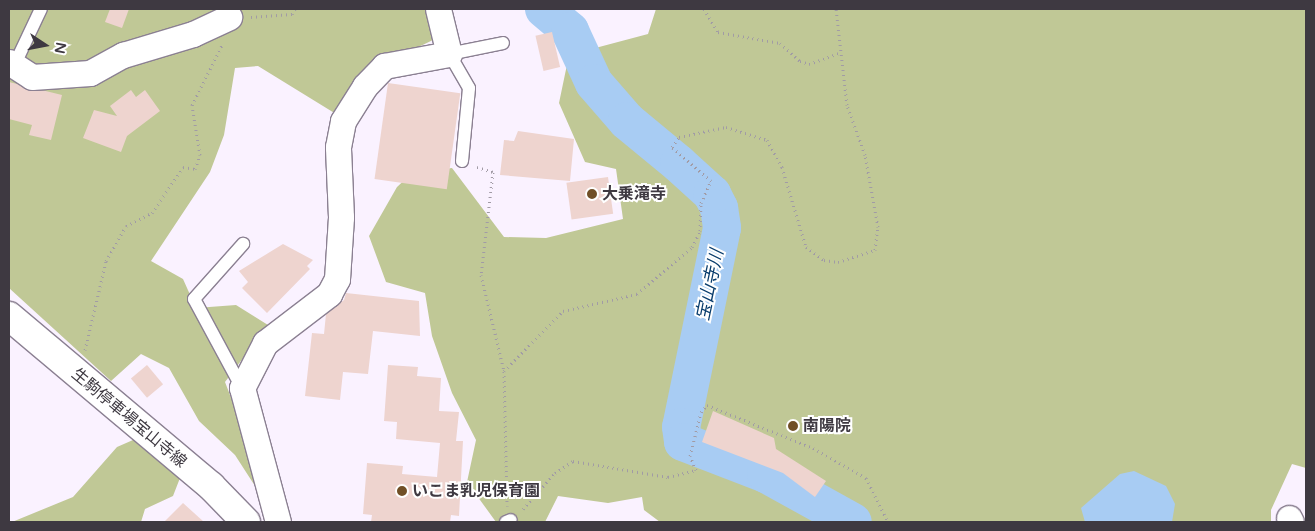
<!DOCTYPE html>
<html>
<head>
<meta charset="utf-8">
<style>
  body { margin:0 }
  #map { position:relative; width:1315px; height:531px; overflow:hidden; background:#faf2ff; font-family:"Varela Round","Noto Sans JP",sans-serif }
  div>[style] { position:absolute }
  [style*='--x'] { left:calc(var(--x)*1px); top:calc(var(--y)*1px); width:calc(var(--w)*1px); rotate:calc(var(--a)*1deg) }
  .forest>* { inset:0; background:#c0c896 }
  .water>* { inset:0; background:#a8ccf3 }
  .river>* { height:38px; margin:-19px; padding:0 19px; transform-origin:19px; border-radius:19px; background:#a8ccf3 }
  .building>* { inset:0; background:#eed4cf; transform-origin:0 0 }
  .path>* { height:3px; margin-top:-1.5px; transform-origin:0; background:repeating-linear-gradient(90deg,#a19ba5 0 1px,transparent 0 5px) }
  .roads { filter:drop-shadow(1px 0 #8b8092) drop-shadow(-1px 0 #8b8092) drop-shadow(0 1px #8b8092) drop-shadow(0 -1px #8b8092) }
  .lane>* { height:12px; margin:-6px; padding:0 6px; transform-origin:6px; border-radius:6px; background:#fff }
  .street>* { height:25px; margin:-12.5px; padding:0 12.5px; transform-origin:12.5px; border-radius:12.5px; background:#fff }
  .secondary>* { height:28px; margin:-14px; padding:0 14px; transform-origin:14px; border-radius:14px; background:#fff }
  .dots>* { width:14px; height:14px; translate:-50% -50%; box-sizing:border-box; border:2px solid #fff; border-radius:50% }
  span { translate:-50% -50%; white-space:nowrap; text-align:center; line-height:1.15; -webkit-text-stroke:4px #fff; paint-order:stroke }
  .poi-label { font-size:16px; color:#3e3941; font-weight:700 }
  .left { translate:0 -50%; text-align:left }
  .street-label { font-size:16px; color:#3e3941 }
  .water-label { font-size:18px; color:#083c6c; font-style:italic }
  .frame { position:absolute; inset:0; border:10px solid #3e3941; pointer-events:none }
  .north { position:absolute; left:20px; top:20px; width:50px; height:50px; -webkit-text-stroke:4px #fff; paint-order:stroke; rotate:101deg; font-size:14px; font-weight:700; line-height:20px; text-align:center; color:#3e3941 }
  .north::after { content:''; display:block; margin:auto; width:18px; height:22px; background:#3e3941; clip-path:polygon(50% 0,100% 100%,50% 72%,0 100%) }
</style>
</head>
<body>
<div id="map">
  <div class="forest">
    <div style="clip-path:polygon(9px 9px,439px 9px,433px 40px,410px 51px,384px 53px,336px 114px,258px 66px,235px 68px,224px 135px,210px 172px,151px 261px,183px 279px,196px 308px,236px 305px,268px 325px,225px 382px,265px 486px,255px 486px,235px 455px,199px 421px,169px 368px,141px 354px,111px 381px,9px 288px)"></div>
    <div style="clip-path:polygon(656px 9px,1306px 9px,1306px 468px,1292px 464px,1271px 510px,1271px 522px,660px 522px,644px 510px,642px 497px,608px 503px,558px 496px,545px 522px,496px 522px,467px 482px,476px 440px,452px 393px,432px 336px,425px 293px,386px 282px,369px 236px,397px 187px,412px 173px,452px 168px,504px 237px,546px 238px,623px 219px,616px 169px,585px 162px,559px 103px,569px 55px,648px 34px)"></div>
    <div style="clip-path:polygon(133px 440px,180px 478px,173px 496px,145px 509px,141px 522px,12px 522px,73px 497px,117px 447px)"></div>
  </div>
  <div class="water">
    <div style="clip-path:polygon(1134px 471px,1166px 486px,1175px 504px,1172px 522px,1085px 522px,1081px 508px,1120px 474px)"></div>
  </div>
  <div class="river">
    <div style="--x:544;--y:9;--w:34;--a:40"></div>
    <div style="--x:570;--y:31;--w:57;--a:65.2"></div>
    <div style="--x:594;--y:83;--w:50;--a:49"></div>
    <div style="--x:627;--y:121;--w:67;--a:39.6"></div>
    <div style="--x:679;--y:164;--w:45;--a:42.3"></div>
    <div style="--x:712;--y:194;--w:16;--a:63"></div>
    <div style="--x:719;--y:208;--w:20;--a:81"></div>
    <div style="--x:722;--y:228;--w:203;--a:101.6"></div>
    <div style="--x:681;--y:427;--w:15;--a:82"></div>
    <div style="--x:683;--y:442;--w:89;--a:21.1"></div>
    <div style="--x:766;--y:474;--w:99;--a:28.9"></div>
  </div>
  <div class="building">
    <div style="clip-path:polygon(110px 9px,129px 9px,122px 28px,105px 22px)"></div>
    <div style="left:552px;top:32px;width:36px;height:17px;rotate:77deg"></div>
    <div style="clip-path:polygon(9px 82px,62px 95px,51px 140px,29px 135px,32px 125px,9px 119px)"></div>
    <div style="left:388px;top:83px;width:73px;height:97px;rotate:8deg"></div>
    <div style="clip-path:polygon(131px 90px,136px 97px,145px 90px,160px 111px,127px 136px,121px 152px,83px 138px,94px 110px,117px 116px,110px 106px)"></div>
    <div style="clip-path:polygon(518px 131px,574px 139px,570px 181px,500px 175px,504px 140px,514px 141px)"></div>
    <div style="left:608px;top:177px;width:37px;height:42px;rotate:82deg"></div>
    <div style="clip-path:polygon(283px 244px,313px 260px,307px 266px,310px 269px,267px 313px,242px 288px,248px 282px,239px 271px)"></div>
    <div style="clip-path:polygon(346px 293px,419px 301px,420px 336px,373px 331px,368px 374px,343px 372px,340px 400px,305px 396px,312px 333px,324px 334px,326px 314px,344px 300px)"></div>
    <div style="left:147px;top:365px;width:25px;height:21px;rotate:50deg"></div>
    <div style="clip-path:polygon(388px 365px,418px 367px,417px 376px,441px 378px,439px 411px,459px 412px,456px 441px,463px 441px,459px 516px,451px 515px,450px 522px,371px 522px,372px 515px,363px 514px,367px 463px,403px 466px,402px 474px,437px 477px,440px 443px,396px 439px,397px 422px,384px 421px)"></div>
    <div style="clip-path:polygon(713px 411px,774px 438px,776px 449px,826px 481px,815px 497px,783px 473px,702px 442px)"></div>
    <div style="clip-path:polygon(183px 503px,204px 522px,164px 522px)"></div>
  </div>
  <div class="path">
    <div style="--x:704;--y:9;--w:27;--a:59"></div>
    <div style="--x:718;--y:32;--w:63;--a:10.1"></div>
    <div style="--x:780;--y:43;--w:27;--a:42"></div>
    <div style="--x:800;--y:61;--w:9;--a:18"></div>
    <div style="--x:809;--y:64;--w:33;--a:-20"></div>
    <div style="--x:251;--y:17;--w:41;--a:-4.2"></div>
    <div style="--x:292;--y:14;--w:6;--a:-59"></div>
    <div style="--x:477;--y:167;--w:17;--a:17"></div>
    <div style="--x:493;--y:172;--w:104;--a:96.6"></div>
    <div style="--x:481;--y:275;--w:99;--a:76.5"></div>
    <div style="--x:504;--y:371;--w:135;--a:88.7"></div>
    <div style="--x:85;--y:350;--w:91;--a:-76.7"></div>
    <div style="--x:106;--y:261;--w:40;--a:-60.3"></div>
    <div style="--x:126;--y:226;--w:29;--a:-27"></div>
    <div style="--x:152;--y:213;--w:55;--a:-56"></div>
    <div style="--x:183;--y:167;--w:12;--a:9"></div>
    <div style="--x:195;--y:169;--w:15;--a:-70"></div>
    <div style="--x:200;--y:155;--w:51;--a:-99.1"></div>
    <div style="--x:192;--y:105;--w:67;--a:-63.4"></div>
    <div style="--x:504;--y:371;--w:84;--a:-45.5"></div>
    <div style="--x:563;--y:311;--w:76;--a:-12.9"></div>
    <div style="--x:637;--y:294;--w:72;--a:-40.5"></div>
    <div style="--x:692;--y:247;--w:18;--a:-63"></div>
    <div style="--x:700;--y:231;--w:28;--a:-88"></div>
    <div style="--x:701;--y:203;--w:24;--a:-66"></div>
    <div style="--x:711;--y:181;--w:52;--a:-138.9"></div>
    <div style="--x:672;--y:147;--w:12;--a:-55"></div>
    <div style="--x:679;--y:137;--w:48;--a:-12"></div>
    <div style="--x:726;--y:127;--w:43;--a:17.6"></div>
    <div style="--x:767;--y:140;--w:31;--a:61"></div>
    <div style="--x:782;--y:167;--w:84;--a:73.3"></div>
    <div style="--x:806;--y:247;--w:22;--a:36"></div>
    <div style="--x:824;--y:260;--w:14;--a:8"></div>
    <div style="--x:838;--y:262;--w:39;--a:-18"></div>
    <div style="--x:875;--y:250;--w:23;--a:-83"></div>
    <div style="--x:878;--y:227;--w:73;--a:-100.2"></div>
    <div style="--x:865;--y:155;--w:53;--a:-109.8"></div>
    <div style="--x:847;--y:105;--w:97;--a:-96.5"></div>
    <div style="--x:523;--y:509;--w:48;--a:-48.4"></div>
    <div style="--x:555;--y:473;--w:22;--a:-34"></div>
    <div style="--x:573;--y:461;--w:96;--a:9.6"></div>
    <div style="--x:668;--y:477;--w:29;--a:-14"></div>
    <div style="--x:696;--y:470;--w:15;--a:-113"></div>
    <div style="--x:690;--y:456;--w:45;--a:-76"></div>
    <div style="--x:701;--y:412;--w:9;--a:-49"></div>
    <div style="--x:707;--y:405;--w:114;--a:22.1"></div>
    <div style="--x:813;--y:448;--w:61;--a:29.5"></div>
    <div style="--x:866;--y:478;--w:49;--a:63.4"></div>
  </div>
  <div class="roads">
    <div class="lane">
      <div style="--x:14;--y:66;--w:63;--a:-64.7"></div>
      <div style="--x:462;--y:161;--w:73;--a:-84.5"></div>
      <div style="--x:469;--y:88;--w:39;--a:-120"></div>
      <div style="--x:449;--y:54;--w:55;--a:-11.5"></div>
      <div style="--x:242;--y:388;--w:101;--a:-118.3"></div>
      <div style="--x:194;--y:299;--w:74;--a:-48.3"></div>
      <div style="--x:506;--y:522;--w:5;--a:-22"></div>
    </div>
    <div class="street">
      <div style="--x:9;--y:62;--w:27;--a:33"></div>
      <div style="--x:32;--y:77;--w:58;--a:-3.9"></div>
      <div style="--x:90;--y:73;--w:38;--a:-29"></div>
      <div style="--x:123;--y:55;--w:73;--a:-16.7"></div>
      <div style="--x:193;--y:34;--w:40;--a:-25"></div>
      <div style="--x:1289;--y:518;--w:4;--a:63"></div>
      <div style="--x:278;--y:522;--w:139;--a:-105"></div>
      <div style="--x:242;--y:388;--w:51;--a:-62.9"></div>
      <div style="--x:265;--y:343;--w:81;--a:-37.4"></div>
      <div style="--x:329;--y:294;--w:17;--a:-62"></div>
      <div style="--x:337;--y:279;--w:62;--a:-86.3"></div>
      <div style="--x:341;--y:217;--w:70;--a:-92.5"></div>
      <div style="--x:338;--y:147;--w:26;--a:-79"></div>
      <div style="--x:343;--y:121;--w:41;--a:-57.8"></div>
      <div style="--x:365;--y:86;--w:28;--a:-46"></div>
      <div style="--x:384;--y:66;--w:66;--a:-10.5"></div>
      <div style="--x:449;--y:54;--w:46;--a:-103.7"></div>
    </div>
    <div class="secondary">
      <div style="--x:9;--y:316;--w:264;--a:40.1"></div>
      <div style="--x:211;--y:486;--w:50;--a:45.8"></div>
    </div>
  </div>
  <div class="dots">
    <div style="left:592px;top:194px;background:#704f26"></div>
    <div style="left:793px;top:426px;background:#704f26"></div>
    <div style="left:402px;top:491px;background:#704f26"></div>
  </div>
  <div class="poi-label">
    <span class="left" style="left:602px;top:194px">大乗滝寺</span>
    <span class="left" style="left:803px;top:426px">南陽院</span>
    <span class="left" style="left:412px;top:491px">いこま乳児保育園</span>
  </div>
  <div class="street-label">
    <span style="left:129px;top:418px;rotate:40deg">生駒停車場宝山寺線</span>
  </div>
  <div class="water-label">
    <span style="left:710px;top:285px;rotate:-78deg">宝山寺川</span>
  </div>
  <div class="frame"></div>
  <div class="north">N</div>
</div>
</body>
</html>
